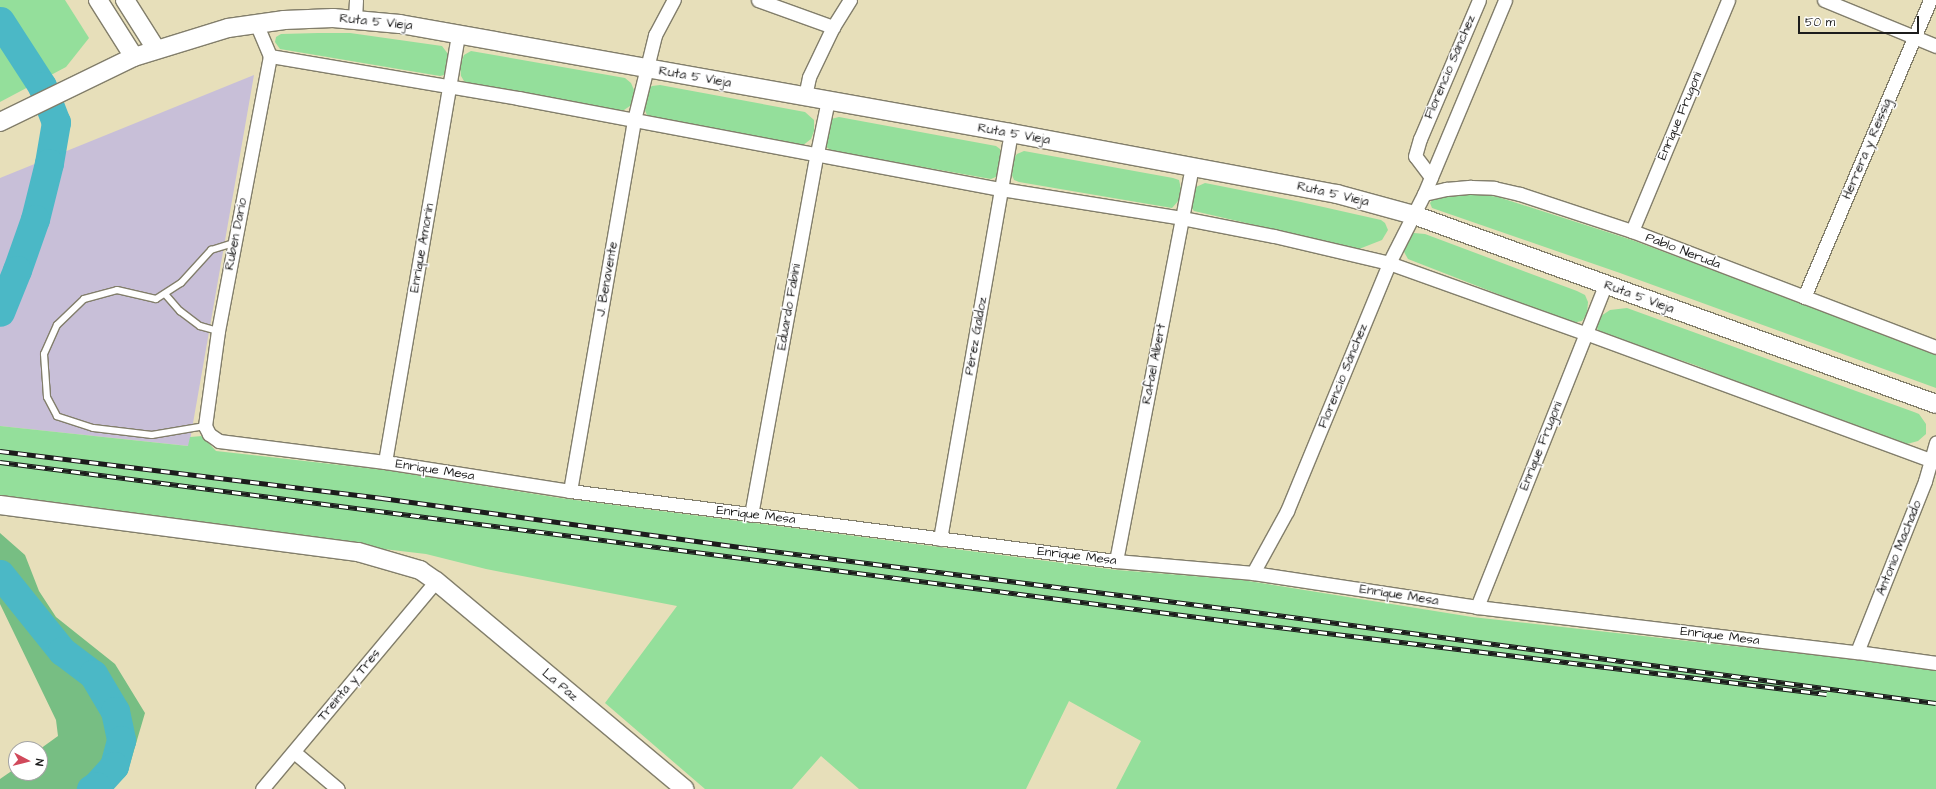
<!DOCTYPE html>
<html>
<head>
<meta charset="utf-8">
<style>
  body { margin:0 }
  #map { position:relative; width:1936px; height:789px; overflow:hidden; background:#e7dfba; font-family:"Architects Daughter",sans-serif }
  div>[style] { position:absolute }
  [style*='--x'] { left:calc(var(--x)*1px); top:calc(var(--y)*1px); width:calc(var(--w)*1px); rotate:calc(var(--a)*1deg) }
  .industrial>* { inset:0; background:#c8bfd8 }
  .green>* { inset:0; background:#94df9b }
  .forest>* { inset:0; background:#77be83 }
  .river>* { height:29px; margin:-14.5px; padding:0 14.5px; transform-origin:14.5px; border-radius:14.5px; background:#4bb8c6 }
  .roads { filter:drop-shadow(1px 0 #827e6b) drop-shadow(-1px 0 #827e6b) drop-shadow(0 1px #827e6b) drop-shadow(0 -1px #827e6b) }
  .lane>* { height:6px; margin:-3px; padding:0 3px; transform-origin:3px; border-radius:3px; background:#fff }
  .street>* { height:13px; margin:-6.5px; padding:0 6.5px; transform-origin:6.5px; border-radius:6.5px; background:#fff }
  .secondary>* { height:18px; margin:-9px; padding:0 9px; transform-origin:9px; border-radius:9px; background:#fff }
  .rail>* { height:4.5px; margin-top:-2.25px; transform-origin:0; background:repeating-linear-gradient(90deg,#fff 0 9px,#1c1c1c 0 18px); box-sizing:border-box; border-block:1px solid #1c1c1c }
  span { translate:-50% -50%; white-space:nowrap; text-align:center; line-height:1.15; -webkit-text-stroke:3px #fff; paint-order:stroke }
  .street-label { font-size:13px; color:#1c1c1c }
  .north { position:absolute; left:8px; top:741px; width:40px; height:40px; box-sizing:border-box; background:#fff; border:1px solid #a4a4a4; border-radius:50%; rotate:97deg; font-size:11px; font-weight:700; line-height:16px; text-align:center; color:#1c1c1c }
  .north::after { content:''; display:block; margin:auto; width:14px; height:18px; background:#d1495b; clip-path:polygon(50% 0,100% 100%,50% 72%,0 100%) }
  .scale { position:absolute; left:1798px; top:16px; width:121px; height:18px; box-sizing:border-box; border:2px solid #1c1c1c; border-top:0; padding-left:5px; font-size:12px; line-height:14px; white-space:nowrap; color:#1c1c1c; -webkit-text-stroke:3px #fff; paint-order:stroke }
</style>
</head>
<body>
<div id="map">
  <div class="industrial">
    <div style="clip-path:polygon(254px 75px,189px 446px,0 426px,0 178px)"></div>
  </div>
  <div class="green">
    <div style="clip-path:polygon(0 0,65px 0,89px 38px,66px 67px,0 102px)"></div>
    <div style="clip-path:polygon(318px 33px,350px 33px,442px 46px,448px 54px,444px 75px,440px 76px,280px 49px,275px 42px,276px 37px,281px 34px)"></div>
    <div style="clip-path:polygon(471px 51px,625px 78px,631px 83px,634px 90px,633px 100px,630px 106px,621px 112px,470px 85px,464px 81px,461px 76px,460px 66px,464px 55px)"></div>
    <div style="clip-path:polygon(660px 85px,805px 112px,814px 120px,814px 131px,811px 139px,802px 146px,653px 118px,647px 115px,644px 108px,647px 90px,652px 86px)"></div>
    <div style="clip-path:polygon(839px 117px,996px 146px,1000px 149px,1002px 154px,998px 176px,991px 179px,832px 151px,825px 146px,827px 126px,831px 119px)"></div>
    <div style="clip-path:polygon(1024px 151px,1173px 178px,1179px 180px,1181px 189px,1179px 200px,1172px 208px,1019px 182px,1014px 180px,1012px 175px,1014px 158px,1017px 154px)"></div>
    <div style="clip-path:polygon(1205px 183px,1301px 202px,1381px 220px,1385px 223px,1388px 230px,1382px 240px,1359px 249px,1194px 211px,1191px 207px,1192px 197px,1196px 187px)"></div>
    <div style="clip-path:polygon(1470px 193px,1498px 197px,1632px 240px,1936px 353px,1936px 388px,1620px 273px,1432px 208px,1430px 203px,1433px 199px,1440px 196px)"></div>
    <div style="clip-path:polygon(1414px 233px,1425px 234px,1577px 291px,1585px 295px,1588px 302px,1587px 314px,1582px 321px,1572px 323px,1408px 259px,1403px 250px,1404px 241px,1409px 234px)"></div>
    <div style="clip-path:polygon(1627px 308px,1914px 412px,1919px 414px,1926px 424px,1926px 434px,1918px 441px,1907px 444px,1770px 395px,1695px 365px,1600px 333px,1597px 328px,1597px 322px,1601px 316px,1610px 310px)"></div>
    <div style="clip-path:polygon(0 426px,188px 446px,190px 437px,202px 436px,216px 451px,384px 470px,560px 498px,1117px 570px,1242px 580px,1472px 617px,1858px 660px,1936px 670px,1936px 789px,1116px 789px,1141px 741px,1069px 701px,1026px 789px,859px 789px,821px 756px,792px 789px,705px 789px,605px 703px,677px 606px,486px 569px,426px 554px,0 504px)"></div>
  </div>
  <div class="forest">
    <div style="clip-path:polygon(0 533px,25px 555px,39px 591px,56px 617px,115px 664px,145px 713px,127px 774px,108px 789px,0 789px,0 779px,16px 768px,16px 773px,40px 773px,40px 749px,58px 736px,56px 720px,0 604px)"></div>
  </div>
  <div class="river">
    <div style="--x:0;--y:21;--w:77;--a:57.1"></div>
    <div style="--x:42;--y:86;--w:39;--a:69"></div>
    <div style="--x:56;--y:122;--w:42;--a:99.7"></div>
    <div style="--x:49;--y:163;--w:58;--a:104"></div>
    <div style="--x:35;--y:219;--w:54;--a:109.4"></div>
    <div style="--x:17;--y:270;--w:45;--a:112"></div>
    <div style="--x:0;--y:574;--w:99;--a:51.2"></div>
    <div style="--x:62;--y:651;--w:39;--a:37"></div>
    <div style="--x:93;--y:674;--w:43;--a:59.3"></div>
    <div style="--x:115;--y:711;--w:30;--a:78"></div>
    <div style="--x:121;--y:740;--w:27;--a:105"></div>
    <div style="--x:114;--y:766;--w:27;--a:132"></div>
    <div style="--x:96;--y:786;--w:6;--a:149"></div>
  </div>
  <div class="roads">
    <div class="lane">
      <div style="--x:165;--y:294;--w:23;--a:49"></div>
      <div style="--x:180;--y:311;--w:25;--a:37"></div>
      <div style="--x:200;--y:326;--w:19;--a:16"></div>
      <div style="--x:205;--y:426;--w:54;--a:170.4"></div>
      <div style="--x:152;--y:435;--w:59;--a:-173.2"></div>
      <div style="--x:93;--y:428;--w:38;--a:-162"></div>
      <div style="--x:57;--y:416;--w:21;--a:-118"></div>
      <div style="--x:47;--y:397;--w:43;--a:-94"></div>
      <div style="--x:44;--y:354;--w:32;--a:-66"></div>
      <div style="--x:57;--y:325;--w:37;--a:-44"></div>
      <div style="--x:84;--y:299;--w:34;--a:-15"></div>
      <div style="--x:117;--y:290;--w:40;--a:13"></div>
      <div style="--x:156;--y:299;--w:30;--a:-33"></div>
      <div style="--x:181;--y:283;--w:45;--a:-47.7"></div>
      <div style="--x:211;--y:250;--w:24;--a:-17"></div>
    </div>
    <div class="street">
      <div style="--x:758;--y:0;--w:80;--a:19.8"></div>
      <div style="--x:1824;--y:0;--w:121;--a:22.3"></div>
      <div style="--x:355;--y:19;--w:19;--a:-87"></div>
      <div style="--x:256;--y:23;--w:36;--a:67"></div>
      <div style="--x:270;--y:56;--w:280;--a:100.7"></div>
      <div style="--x:218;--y:331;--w:96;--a:97.8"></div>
      <div style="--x:205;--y:426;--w:9;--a:63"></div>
      <div style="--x:209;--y:434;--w:12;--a:35"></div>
      <div style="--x:219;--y:441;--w:167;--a:7.2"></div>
      <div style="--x:385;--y:462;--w:187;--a:8.9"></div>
      <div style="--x:570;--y:491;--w:550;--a:7.31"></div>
      <div style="--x:1116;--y:561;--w:138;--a:5"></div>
      <div style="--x:1253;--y:573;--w:227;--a:8.6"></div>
      <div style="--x:1477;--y:607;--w:383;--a:6.8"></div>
      <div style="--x:1857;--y:652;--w:80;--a:7.9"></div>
      <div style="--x:270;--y:56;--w:252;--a:9.6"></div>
      <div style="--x:518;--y:98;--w:491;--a:10.7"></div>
      <div style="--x:1001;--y:189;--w:183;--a:9.1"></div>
      <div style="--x:1182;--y:218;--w:94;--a:11.1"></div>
      <div style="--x:1274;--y:236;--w:118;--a:13.2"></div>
      <div style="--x:1389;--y:263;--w:208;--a:19.7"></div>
      <div style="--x:1585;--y:333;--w:374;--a:20.2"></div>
      <div style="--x:805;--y:96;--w:19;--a:-78"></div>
      <div style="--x:809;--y:77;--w:55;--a:-64.4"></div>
      <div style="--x:833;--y:27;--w:32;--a:-58"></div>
      <div style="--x:1431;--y:177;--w:26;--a:-127"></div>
      <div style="--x:1415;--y:156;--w:18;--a:-74"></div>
      <div style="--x:1420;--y:139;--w:151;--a:-67"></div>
      <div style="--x:1424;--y:194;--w:23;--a:-13"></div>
      <div style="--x:1446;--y:189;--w:25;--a:-5"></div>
      <div style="--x:1471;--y:187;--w:23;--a:2"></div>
      <div style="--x:1494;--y:188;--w:27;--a:13"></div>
      <div style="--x:1520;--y:194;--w:118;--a:18.3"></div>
      <div style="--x:1632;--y:231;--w:325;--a:20.9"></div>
      <div style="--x:1632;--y:231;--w:250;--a:-67.4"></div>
      <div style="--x:1804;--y:297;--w:323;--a:-67"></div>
      <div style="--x:385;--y:462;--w:434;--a:-80.3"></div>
      <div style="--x:570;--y:491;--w:376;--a:-80.2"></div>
      <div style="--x:634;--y:120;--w:88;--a:-76.1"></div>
      <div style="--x:655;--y:35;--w:40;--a:-62"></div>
      <div style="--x:751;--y:515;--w:368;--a:-79.7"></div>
      <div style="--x:817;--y:153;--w:54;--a:-78.3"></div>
      <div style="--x:940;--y:539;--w:412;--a:-80.1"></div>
      <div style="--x:1116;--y:561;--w:401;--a:-79.1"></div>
      <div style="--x:1253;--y:573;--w:71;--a:-61.3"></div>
      <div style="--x:1287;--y:511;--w:268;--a:-67.6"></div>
      <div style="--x:1389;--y:263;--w:77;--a:-63.1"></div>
      <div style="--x:1424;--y:194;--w:210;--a:-67.3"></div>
      <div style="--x:1477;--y:607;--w:347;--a:-68.3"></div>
      <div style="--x:1857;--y:652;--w:184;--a:-68.3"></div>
      <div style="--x:1925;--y:481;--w:40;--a:-74"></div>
      <div style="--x:294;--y:752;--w:57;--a:40.1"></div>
      <div style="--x:262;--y:789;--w:271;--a:-50.1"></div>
    </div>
    <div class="secondary">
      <div style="--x:98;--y:0;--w:67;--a:57.7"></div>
      <div style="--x:125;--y:0;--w:58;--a:57.7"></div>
      <div style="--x:0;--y:122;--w:149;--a:-25.9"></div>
      <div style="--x:134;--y:57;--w:98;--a:-17.1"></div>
      <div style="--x:228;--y:28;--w:57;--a:-8.1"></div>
      <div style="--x:284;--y:20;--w:49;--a:-2.3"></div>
      <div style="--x:333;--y:18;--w:67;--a:5.1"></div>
      <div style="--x:400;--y:24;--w:621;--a:10.11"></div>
      <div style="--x:1011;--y:133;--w:332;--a:10.6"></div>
      <div style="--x:1337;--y:194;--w:80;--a:15.3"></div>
      <div style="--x:1414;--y:215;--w:555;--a:19.9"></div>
      <div style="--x:0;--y:505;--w:361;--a:7.5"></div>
      <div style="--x:358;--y:552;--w:65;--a:16.2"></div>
      <div style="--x:420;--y:570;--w:19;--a:35"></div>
      <div style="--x:436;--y:581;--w:324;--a:39.9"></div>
    </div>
  </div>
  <div class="rail">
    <div style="--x:0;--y:451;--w:385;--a:7"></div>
    <div style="--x:382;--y:498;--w:369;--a:7.8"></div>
    <div style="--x:748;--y:548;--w:488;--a:7.2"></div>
    <div style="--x:1232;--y:609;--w:710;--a:7.61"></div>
    <div style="--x:0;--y:462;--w:1239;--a:7.37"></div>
    <div style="--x:1229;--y:621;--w:602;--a:6.96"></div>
  </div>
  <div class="street-label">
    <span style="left:376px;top:22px;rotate:6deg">Ruta 5 Vieja</span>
    <span style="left:1450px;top:67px;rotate:-67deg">Florencio Sánchez</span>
    <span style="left:695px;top:77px;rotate:10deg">Ruta 5 Vieja</span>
    <span style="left:1680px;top:116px;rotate:-67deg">Enrique Frugoni</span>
    <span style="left:1014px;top:134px;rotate:10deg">Ruta 5 Vieja</span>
    <span style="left:1867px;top:149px;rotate:-67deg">Herrera y Reissig</span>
    <span style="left:1333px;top:194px;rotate:13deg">Ruta 5 Vieja</span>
    <span style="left:236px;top:234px;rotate:-79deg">Ruben Darío</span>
    <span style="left:422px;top:248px;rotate:-80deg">Enrique Amorín</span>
    <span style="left:1683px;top:251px;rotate:21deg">Pablo Neruda</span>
    <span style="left:607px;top:279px;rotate:-80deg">J. Benavente</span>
    <span style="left:1639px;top:297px;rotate:20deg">Ruta 5 Vieja</span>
    <span style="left:789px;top:307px;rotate:-80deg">Eduardo Fabini</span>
    <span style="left:976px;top:336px;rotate:-80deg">Pérez Galdoz</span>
    <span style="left:1154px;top:364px;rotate:-79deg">Rafael Albert</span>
    <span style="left:1343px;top:376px;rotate:-68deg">Florencio Sánchez</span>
    <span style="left:1541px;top:446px;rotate:-68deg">Enrique Frugoni</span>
    <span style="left:435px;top:470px;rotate:9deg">Enrique Mesa</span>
    <span style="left:756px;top:515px;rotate:7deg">Enrique Mesa</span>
    <span style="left:1899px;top:548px;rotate:-68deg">Antonio Machado</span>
    <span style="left:1077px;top:556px;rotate:7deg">Enrique Mesa</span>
    <span style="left:1399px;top:595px;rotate:9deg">Enrique Mesa</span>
    <span style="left:1720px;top:636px;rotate:7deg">Enrique Mesa</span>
    <span style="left:349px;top:685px;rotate:-50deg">Treinta y Tres</span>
    <span style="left:560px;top:685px;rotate:40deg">La Paz</span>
  </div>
  <div class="north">N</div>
  <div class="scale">50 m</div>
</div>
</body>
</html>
